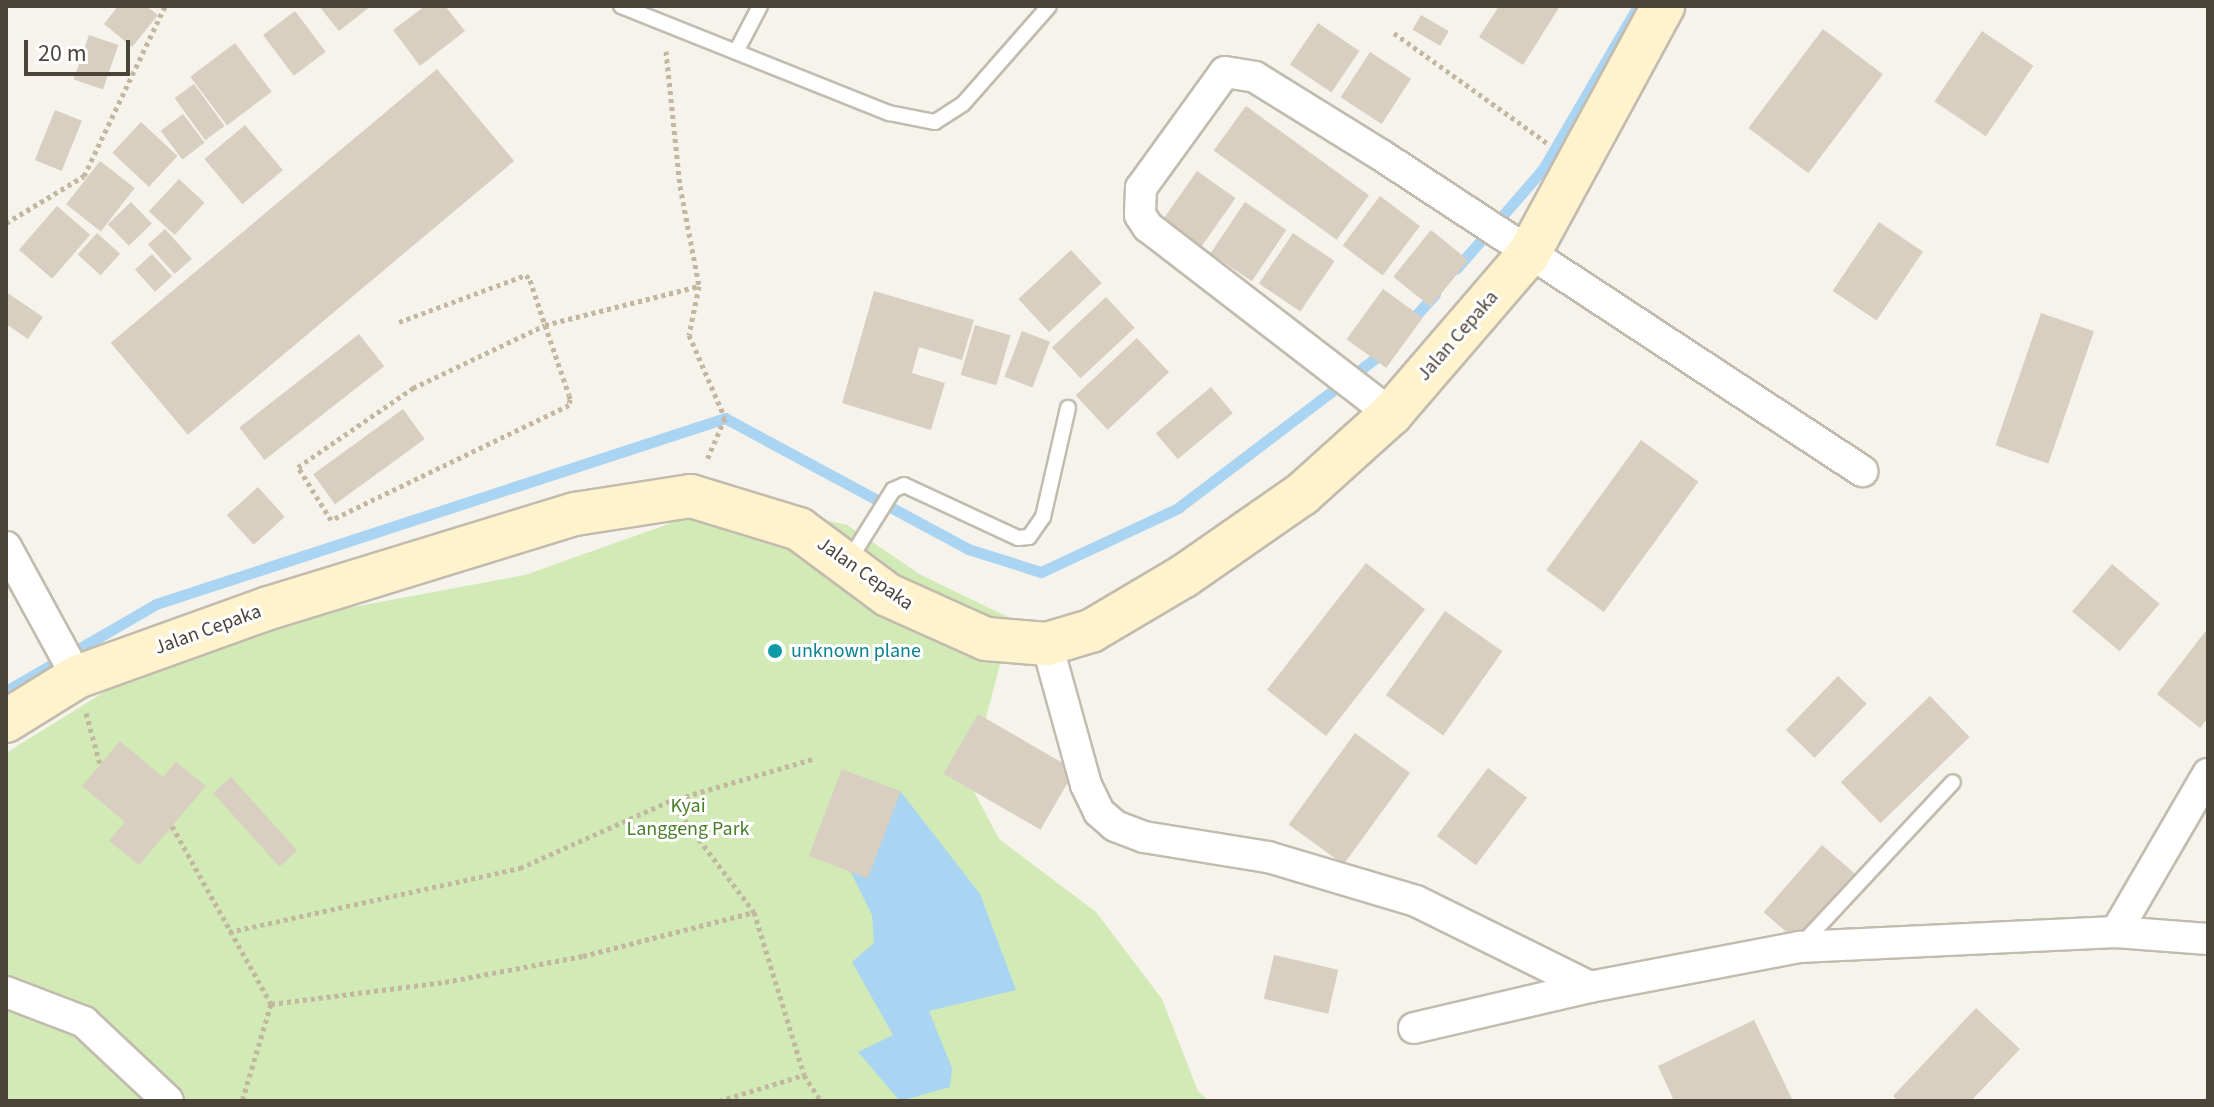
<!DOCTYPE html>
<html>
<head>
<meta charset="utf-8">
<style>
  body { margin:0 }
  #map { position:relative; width:2214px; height:1107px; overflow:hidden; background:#f6f3ec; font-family:"Source Sans 3",sans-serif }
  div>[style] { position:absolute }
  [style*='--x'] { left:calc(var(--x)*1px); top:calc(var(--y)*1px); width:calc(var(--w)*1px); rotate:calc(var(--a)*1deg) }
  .green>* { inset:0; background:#d2eab5 }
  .water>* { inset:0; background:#a9d4f2 }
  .stream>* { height:11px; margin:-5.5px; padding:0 5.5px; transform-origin:5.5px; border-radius:5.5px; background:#a9d4f2 }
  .building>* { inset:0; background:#d8cfc1; transform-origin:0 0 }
  .path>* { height:5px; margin-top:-2.5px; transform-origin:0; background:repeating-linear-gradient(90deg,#c4b79f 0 4px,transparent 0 8px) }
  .roads { filter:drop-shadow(2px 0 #c2bbae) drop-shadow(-2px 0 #c2bbae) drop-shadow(0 2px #c2bbae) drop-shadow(0 -2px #c2bbae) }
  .lane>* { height:14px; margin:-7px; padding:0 7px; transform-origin:7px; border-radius:7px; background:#fff }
  .street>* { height:30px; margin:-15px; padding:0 15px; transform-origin:15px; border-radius:15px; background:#fff }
  .secondary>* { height:42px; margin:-21px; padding:0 21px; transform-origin:21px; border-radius:21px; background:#fff3cd }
  .dots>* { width:22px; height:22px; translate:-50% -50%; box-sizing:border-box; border:4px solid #fff; border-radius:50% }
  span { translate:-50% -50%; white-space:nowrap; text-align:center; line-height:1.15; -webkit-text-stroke:6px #fff; paint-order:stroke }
  .street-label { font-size:20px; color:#4b4439 }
  .culture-label { font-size:20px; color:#0d838f }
  .left { translate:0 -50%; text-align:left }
  .park-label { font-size:20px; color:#4a7f2a }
  .frame { position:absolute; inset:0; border:8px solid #4b4439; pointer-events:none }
  .scale { position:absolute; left:24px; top:40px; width:106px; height:36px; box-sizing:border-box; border:4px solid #4b4439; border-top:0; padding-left:10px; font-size:24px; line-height:28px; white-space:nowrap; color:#4b4439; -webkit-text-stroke:6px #fff; paint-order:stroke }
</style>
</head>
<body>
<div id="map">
  <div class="green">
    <div style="clip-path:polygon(736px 500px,847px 525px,921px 575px,1012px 619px,969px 782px,999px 839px,1096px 912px,1162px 999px,1198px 1091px,1209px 1101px,6px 1101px,6px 753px,106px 691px,305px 616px,525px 575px)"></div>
  </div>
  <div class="water">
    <div style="clip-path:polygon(890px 787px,901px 792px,980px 894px,1016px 990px,929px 1011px,952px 1068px,950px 1087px,900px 1101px,858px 1052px,893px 1035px,852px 962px,874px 943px,872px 915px,841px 852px,863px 794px)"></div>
  </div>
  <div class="stream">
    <div style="--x:1456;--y:269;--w:133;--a:-49"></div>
    <div style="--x:1543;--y:169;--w:189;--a:-59.8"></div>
    <div style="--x:1409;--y:323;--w:39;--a:-48"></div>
    <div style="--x:6;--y:691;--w:173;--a:-30.1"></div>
    <div style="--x:156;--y:604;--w:599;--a:-18.1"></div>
    <div style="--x:725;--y:418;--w:276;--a:28.3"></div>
    <div style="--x:968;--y:549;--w:77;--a:17.5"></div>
    <div style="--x:1041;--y:572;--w:151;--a:-25"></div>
    <div style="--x:1178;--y:508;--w:260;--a:-37.2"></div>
  </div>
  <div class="building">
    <div style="clip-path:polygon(118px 6px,146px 6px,158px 15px,132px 47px,104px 24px)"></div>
    <div style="clip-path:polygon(319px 6px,371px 6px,339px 31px)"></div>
    <div style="clip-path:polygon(425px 6px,445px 6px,465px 31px,420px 66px,393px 30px)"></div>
    <div style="clip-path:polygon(1499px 6px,1560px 6px,1523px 65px,1479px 37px)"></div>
    <div style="left:295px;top:11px;width:51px;height:40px;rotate:53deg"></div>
    <div style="left:1421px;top:15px;width:32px;height:17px;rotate:30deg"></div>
    <div style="left:1318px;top:23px;width:50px;height:50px;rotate:34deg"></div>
    <div style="left:1823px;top:29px;width:75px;height:124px;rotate:37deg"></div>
    <div style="left:1982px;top:31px;width:62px;height:85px;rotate:34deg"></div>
    <div style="left:89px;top:35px;width:31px;height:47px;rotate:19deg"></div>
    <div style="left:235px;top:43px;width:61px;height:56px;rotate:53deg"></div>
    <div style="left:1370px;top:52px;width:49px;height:54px;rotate:33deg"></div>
    <div style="left:437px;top:69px;width:120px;height:426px;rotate:50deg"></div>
    <div style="left:194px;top:84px;width:52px;height:24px;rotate:54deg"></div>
    <div style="left:1246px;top:106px;width:152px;height:55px;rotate:36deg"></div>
    <div style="left:55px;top:110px;width:29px;height:54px;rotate:22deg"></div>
    <div style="left:183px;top:114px;width:36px;height:28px;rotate:53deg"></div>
    <div style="left:141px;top:122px;width:50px;height:42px;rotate:43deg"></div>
    <div style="left:245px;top:125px;width:59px;height:53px;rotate:50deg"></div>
    <div style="left:100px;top:161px;width:44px;height:55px;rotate:38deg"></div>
    <div style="left:1197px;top:171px;width:47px;height:62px;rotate:35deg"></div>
    <div style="left:179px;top:179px;width:35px;height:44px;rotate:43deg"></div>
    <div style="left:1380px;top:196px;width:50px;height:62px;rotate:37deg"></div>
    <div style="left:131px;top:202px;width:30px;height:32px;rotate:46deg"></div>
    <div style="left:1245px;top:202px;width:50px;height:62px;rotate:34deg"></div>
    <div style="left:57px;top:206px;width:44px;height:58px;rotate:41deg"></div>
    <div style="left:1879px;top:222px;width:53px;height:83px;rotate:34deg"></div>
    <div style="left:165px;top:229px;width:40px;height:23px;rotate:48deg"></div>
    <div style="left:1431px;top:230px;width:48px;height:60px;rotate:39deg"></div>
    <div style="left:97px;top:233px;width:31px;height:29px;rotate:42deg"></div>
    <div style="left:1293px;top:233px;width:50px;height:61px;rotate:34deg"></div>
    <div style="left:1071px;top:250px;width:45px;height:72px;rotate:47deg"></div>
    <div style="left:152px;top:254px;width:30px;height:23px;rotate:48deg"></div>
    <div style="left:1383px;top:289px;width:49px;height:62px;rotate:36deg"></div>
    <div style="clip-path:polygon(874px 291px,974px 320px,962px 360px,919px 347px,912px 373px,945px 383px,931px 430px,842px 403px)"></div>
    <div style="clip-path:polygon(6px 292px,43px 317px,28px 339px,6px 324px)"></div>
    <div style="left:1106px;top:297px;width:42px;height:74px;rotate:47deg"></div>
    <div style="left:2041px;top:313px;width:56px;height:140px;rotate:19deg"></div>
    <div style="left:975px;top:325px;width:37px;height:52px;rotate:16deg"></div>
    <div style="left:1022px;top:331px;width:30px;height:49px;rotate:21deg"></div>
    <div style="left:359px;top:334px;width:41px;height:152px;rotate:52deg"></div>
    <div style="left:1137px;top:338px;width:47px;height:84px;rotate:47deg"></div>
    <div style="left:1211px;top:387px;width:34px;height:72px;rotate:50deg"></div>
    <div style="left:403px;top:409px;width:37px;height:111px;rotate:54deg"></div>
    <div style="left:1641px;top:440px;width:71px;height:161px;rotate:36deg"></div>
    <div style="left:258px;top:487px;width:40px;height:42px;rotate:48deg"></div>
    <div style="left:1366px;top:563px;width:75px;height:161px;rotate:38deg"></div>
    <div style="left:2112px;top:564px;width:62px;height:62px;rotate:40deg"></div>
    <div style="left:1445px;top:611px;width:70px;height:103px;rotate:35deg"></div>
    <div style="clip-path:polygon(2208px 628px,2208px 718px,2200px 728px,2157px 694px)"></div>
    <div style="left:1838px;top:676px;width:40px;height:75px;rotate:44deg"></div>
    <div style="left:1930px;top:696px;width:57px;height:124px;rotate:46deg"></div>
    <div style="left:978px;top:714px;width:112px;height:69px;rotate:30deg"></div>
    <div style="left:1355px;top:733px;width:68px;height:113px;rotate:36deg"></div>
    <div style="clip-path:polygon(120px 741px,163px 777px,176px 762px,206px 786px,139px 865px,109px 841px,125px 822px,82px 786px)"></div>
    <div style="left:1488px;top:768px;width:49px;height:85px;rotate:37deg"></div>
    <div style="left:842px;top:769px;width:63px;height:93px;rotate:21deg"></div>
    <div style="left:231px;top:777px;width:99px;height:24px;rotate:48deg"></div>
    <div style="left:1822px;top:845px;width:43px;height:89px;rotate:41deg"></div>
    <div style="left:1274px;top:955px;width:66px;height:45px;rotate:13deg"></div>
    <div style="clip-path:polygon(1976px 1008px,2020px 1049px,1971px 1101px,1898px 1101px,1893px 1096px)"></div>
    <div style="clip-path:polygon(1754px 1020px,1793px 1101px,1674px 1101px,1658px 1066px)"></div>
  </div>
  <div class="path">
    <div style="--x:1394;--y:33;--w:188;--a:35.7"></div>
    <div style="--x:666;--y:51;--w:136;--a:84.1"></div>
    <div style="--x:680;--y:186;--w:102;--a:79.2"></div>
    <div style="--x:699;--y:286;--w:50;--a:101.5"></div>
    <div style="--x:689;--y:335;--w:90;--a:66.6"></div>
    <div style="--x:725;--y:418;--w:48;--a:113.4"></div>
    <div style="--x:6;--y:223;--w:91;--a:-31.1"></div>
    <div style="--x:84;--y:176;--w:188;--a:-64.5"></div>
    <div style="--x:399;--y:322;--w:135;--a:-20.3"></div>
    <div style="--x:526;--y:275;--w:6;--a:51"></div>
    <div style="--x:530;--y:280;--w:47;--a:71.6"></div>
    <div style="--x:545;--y:325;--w:74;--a:71.1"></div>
    <div style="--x:569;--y:395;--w:4;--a:76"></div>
    <div style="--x:570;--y:399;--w:6;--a:99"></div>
    <div style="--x:569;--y:405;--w:264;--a:154.2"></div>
    <div style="--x:331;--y:520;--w:62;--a:-121.9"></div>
    <div style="--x:298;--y:467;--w:140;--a:-34.5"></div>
    <div style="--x:413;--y:388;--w:146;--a:-25.5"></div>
    <div style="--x:545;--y:325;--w:159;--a:-14.2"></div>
    <div style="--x:86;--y:713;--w:53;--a:74.6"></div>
    <div style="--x:670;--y:801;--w:139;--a:52.9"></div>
    <div style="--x:754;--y:912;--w:170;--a:72.9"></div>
    <div style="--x:804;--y:1075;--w:31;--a:57"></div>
    <div style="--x:172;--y:826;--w:204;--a:60.9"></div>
    <div style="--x:271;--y:1004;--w:101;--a:106.6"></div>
    <div style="--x:229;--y:932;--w:298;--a:-12.4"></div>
    <div style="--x:520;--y:868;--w:164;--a:-24.1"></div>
    <div style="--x:670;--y:801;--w:149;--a:-16.4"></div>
    <div style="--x:271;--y:1004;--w:175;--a:-7.2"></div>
    <div style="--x:445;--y:982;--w:140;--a:-10.7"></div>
    <div style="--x:583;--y:956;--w:177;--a:-14.4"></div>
    <div style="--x:719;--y:1101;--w:89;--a:-17"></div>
  </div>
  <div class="roads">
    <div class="lane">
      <div style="--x:621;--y:6;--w:289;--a:21.8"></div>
      <div style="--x:889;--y:113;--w:47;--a:11.1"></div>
      <div style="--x:935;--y:122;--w:33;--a:-33"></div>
      <div style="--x:963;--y:104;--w:130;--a:-48.7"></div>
      <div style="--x:737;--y:50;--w:50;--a:-62.4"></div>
      <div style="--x:848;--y:562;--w:85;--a:-58"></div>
      <div style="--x:893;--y:490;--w:12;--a:-24"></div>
      <div style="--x:904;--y:485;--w:126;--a:24.9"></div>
      <div style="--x:1018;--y:538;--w:11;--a:-5"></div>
      <div style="--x:1029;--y:537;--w:24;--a:-55"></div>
      <div style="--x:1043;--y:517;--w:112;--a:-77.1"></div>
      <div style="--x:1802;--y:944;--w:221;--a:-47"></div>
    </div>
    <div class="street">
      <div style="--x:1391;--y:414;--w:307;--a:-142.4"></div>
      <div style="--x:1148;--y:227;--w:14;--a:-124"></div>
      <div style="--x:1140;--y:215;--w:27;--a:-88"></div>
      <div style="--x:1141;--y:188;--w:143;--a:-54.1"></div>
      <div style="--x:1225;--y:72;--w:30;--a:9"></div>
      <div style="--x:1255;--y:77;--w:148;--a:31.8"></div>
      <div style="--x:1381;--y:155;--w:576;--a:33.3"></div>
      <div style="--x:6;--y:547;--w:148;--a:61.4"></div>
      <div style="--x:1047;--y:644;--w:146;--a:74.5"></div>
      <div style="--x:1086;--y:785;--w:30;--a:64"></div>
      <div style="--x:1099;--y:812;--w:21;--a:41"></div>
      <div style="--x:1115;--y:826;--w:31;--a:21"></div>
      <div style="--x:1144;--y:837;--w:126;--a:9.2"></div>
      <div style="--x:1268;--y:857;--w:154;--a:16.6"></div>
      <div style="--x:1416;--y:901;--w:194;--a:26.3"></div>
      <div style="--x:2116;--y:932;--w:183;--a:-59.8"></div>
      <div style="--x:6;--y:992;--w:84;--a:21"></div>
      <div style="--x:84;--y:1022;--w:115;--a:43.2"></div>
      <div style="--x:1414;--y:1028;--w:181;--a:-13.1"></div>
      <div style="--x:1590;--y:987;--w:213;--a:-10.8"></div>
      <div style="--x:1799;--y:947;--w:317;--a:-2.7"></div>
      <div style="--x:2116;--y:932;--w:92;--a:4.4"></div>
    </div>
    <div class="secondary">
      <div style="--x:6;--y:721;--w:84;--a:-31.8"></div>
      <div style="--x:77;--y:677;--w:204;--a:-19.8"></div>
      <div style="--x:269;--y:608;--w:320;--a:-17.1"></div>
      <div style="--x:575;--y:514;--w:117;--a:-8.8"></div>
      <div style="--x:691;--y:496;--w:113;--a:17"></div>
      <div style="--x:799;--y:529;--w:111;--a:36.6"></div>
      <div style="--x:888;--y:595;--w:107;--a:24.2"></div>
      <div style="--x:986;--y:639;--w:61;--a:4.7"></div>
      <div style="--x:1047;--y:644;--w:46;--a:-16.5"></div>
      <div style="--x:1091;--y:631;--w:108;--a:-30.6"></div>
      <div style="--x:1184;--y:576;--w:144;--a:-34.8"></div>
      <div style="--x:1302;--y:494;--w:120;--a:-42"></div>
      <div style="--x:1391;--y:414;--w:210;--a:-49.3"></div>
      <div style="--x:1528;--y:255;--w:283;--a:-61.5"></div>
    </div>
  </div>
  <div class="dots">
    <div style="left:775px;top:651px;background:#0f9aa8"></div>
  </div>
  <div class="street-label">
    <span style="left:1458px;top:336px;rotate:-49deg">Jalan Cepaka</span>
    <span style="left:865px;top:574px;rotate:35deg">Jalan Cepaka</span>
    <span style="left:208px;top:630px;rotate:-20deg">Jalan Cepaka</span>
  </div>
  <div class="culture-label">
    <span class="left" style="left:791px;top:651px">unknown plane</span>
  </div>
  <div class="park-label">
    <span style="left:688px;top:818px">Kyai<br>Langgeng Park</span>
  </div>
  <div class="frame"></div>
  <div class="scale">20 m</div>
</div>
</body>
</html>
